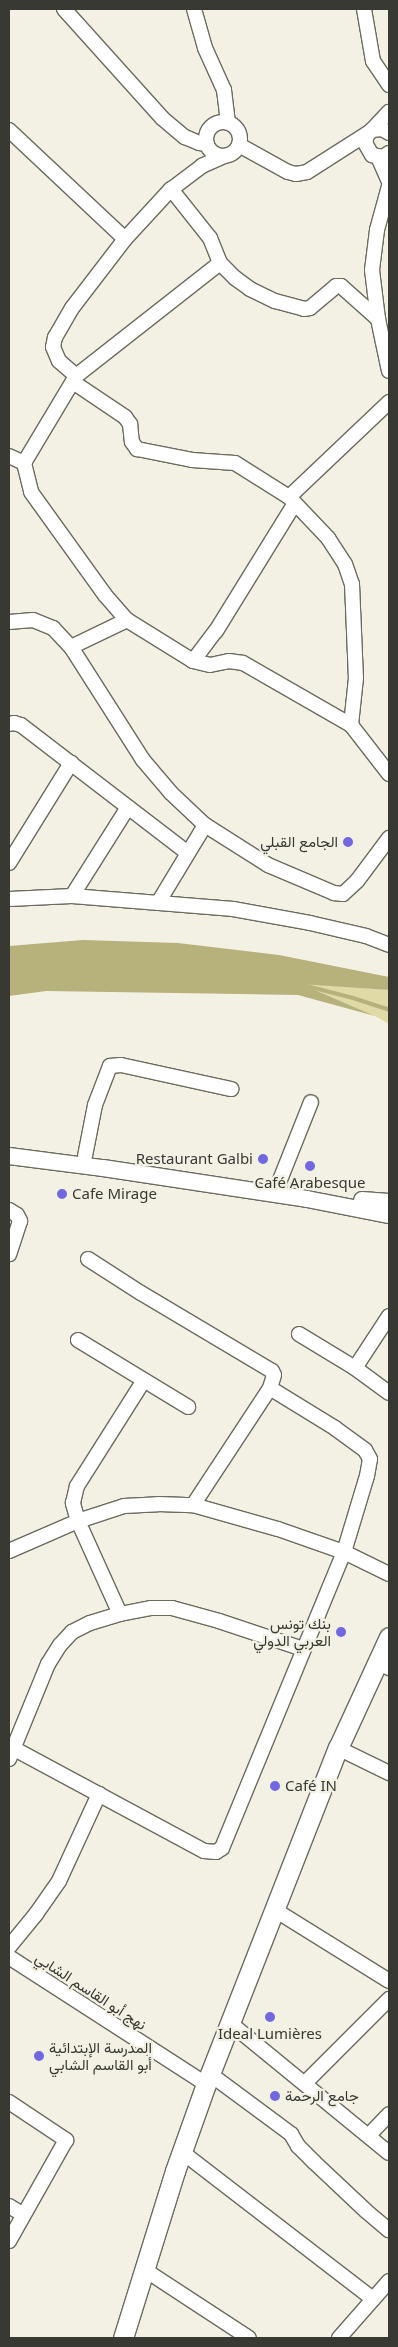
<!DOCTYPE html>
<html>
<head>
<meta charset="utf-8">
<style>
  body { margin:0 }
  #map { position:relative; width:398px; height:2347px; overflow:hidden; background:#f2f1e3; font-family:"Noto Sans",Vazirmatn,sans-serif }
  div>[style] { position:absolute }
  [style*='--x'] { left:calc(var(--x)*1px); top:calc(var(--y)*1px); width:calc(var(--w)*1px); rotate:calc(var(--a)*1deg) }
  .green>* { inset:0; background:#dfdaa6 }
  .water>* { inset:0; background:#b7b17c }
  .stream>* { height:4px; margin:-2px; padding:0 2px; transform-origin:2px; border-radius:2px; background:#b7b17c }
  .roads { filter:drop-shadow(1px 0 #6c6b5f) drop-shadow(-1px 0 #6c6b5f) drop-shadow(0 1px #6c6b5f) drop-shadow(0 -1px #6c6b5f) }
  .minor>* { height:14px; margin:-7px; padding:0 7px; transform-origin:7px; border-radius:7px; background:#fff }
  .minor>.ring { margin:-7px; padding:0; box-sizing:content-box; background:none; border:14px solid #fff; border-radius:50% }
  .major>* { height:16px; margin:-8px; padding:0 8px; transform-origin:8px; border-radius:8px; background:#fff }
  .highway>* { height:19px; margin:-9.5px; padding:0 9.5px; transform-origin:9.5px; border-radius:9.5px; background:#fff }
  .dots>* { width:14px; height:14px; translate:-50% -50%; box-sizing:border-box; border:2px solid #f2f1e3; border-radius:50% }
  span { translate:-50% -50%; white-space:nowrap; text-align:center; line-height:1.15; -webkit-text-stroke:4.5px #f2f1e3; paint-order:stroke }
  .poi-label { font-size:15px; color:#393934 }
  .right { translate:-100% -50%; text-align:right }
  .left { translate:0 -50%; text-align:left }
  .street-label { font-size:15px; color:#393934 }
  .frame { position:absolute; inset:0; border:10px solid #393934; pointer-events:none }
</style>
</head>
<body>
<div id="map">
  <div class="green">
    <div style="clip-path:polygon(299px 983px,389px 990px,389px 1024px,375px 1016px)"></div>
  </div>
  <div class="water">
    <div style="clip-path:polygon(83px 940px,178px 943px,279px 955px,389px 977px,389px 990px,301px 984px,375px 1016px,298px 995px,46px 991px,9px 996px,9px 946px)"></div>
  </div>
  <div class="stream">
    <div style="--x:295;--y:983;--w:60;--a:14.5"></div>
    <div style="--x:353;--y:998;--w:38;--a:18"></div>
  </div>
  <div class="roads">
    <div class="minor">
      <div style="--x:64;--y:9;--w:147;--a:48"></div>
      <div style="--x:162;--y:118;--w:30;--a:40"></div>
      <div style="--x:185;--y:137;--w:15;--a:23"></div>
      <div style="--x:199;--y:143;--w:8;--a:7"></div>
      <div style="--x:194;--y:9;--w:41;--a:74.2"></div>
      <div style="--x:205;--y:48;--w:46;--a:65.7"></div>
      <div style="--x:224;--y:90;--w:33;--a:83"></div>
      <div style="--x:364;--y:9;--w:53;--a:80.2"></div>
      <div style="--x:373;--y:61;--w:29;--a:56"></div>
      <div class="ring" style="left:206px;top:122px;width:20px;height:20px"></div>
      <div style="--x:9;--y:130;--w:159;--a:43.2"></div>
      <div style="--x:372;--y:130;--w:25;--a:-47"></div>
      <div style="--x:389;--y:133;--w:8;--a:-150"></div>
      <div style="--x:382;--y:129;--w:10;--a:174"></div>
      <div style="--x:372;--y:130;--w:7;--a:135"></div>
      <div style="--x:367;--y:135;--w:8;--a:104"></div>
      <div style="--x:365;--y:143;--w:14;--a:60"></div>
      <div style="--x:372;--y:155;--w:11;--a:10"></div>
      <div style="--x:383;--y:157;--w:7;--a:-34"></div>
      <div style="--x:239;--y:145;--w:56;--a:28.9"></div>
      <div style="--x:288;--y:172;--w:8;--a:14"></div>
      <div style="--x:296;--y:174;--w:11;--a:-10"></div>
      <div style="--x:307;--y:172;--w:76;--a:-32.6"></div>
      <div style="--x:224;--y:156;--w:24;--a:156"></div>
      <div style="--x:202;--y:166;--w:39;--a:143"></div>
      <div style="--x:171;--y:189;--w:68;--a:132.6"></div>
      <div style="--x:125;--y:239;--w:87;--a:127.5"></div>
      <div style="--x:72;--y:308;--w:34;--a:120"></div>
      <div style="--x:55;--y:337;--w:10;--a:101"></div>
      <div style="--x:53;--y:347;--w:15;--a:67"></div>
      <div style="--x:59;--y:361;--w:23;--a:41"></div>
      <div style="--x:76;--y:376;--w:101;--a:120.9"></div>
      <div style="--x:24;--y:463;--w:30;--a:76"></div>
      <div style="--x:31;--y:492;--w:127;--a:54.3"></div>
      <div style="--x:105;--y:595;--w:33;--a:49"></div>
      <div style="--x:127;--y:620;--w:78;--a:31.8"></div>
      <div style="--x:193;--y:661;--w:17;--a:13"></div>
      <div style="--x:210;--y:665;--w:19;--a:-12"></div>
      <div style="--x:229;--y:661;--w:14;--a:8"></div>
      <div style="--x:243;--y:663;--w:125;--a:29.9"></div>
      <div style="--x:378;--y:157;--w:27;--a:66"></div>
      <div style="--x:389;--y:186;--w:46;--a:105.3"></div>
      <div style="--x:377;--y:230;--w:40;--a:97.1"></div>
      <div style="--x:372;--y:270;--w:49;--a:83"></div>
      <div style="--x:378;--y:319;--w:53;--a:78.1"></div>
      <div style="--x:171;--y:189;--w:63;--a:51.5"></div>
      <div style="--x:210;--y:238;--w:27;--a:68"></div>
      <div style="--x:220;--y:263;--w:21;--a:45"></div>
      <div style="--x:235;--y:278;--w:19;--a:36"></div>
      <div style="--x:250;--y:289;--w:28;--a:26"></div>
      <div style="--x:275;--y:301;--w:30;--a:15"></div>
      <div style="--x:304;--y:309;--w:6;--a:-9"></div>
      <div style="--x:310;--y:308;--w:34;--a:-40"></div>
      <div style="--x:336;--y:286;--w:5;--a:0"></div>
      <div style="--x:341;--y:286;--w:50;--a:41.7"></div>
      <div style="--x:76;--y:376;--w:183;--a:-38.1"></div>
      <div style="--x:73;--y:382;--w:63;--a:33.9"></div>
      <div style="--x:125;--y:417;--w:9;--a:54"></div>
      <div style="--x:130;--y:424;--w:18;--a:84"></div>
      <div style="--x:132;--y:442;--w:9;--a:54"></div>
      <div style="--x:137;--y:449;--w:56;--a:11.3"></div>
      <div style="--x:192;--y:460;--w:43;--a:4"></div>
      <div style="--x:235;--y:463;--w:64;--a:32.2"></div>
      <div style="--x:289;--y:497;--w:57;--a:46.4"></div>
      <div style="--x:328;--y:538;--w:31;--a:57"></div>
      <div style="--x:345;--y:564;--w:21;--a:71"></div>
      <div style="--x:352;--y:584;--w:94;--a:87.6"></div>
      <div style="--x:356;--y:678;--w:47;--a:96.1"></div>
      <div style="--x:351;--y:725;--w:62;--a:52.2"></div>
      <div style="--x:9;--y:456;--w:17;--a:25"></div>
      <div style="--x:289;--y:497;--w:138;--a:-43.5"></div>
      <div style="--x:9;--y:622;--w:24;--a:-5"></div>
      <div style="--x:33;--y:620;--w:22;--a:22"></div>
      <div style="--x:53;--y:628;--w:26;--a:47"></div>
      <div style="--x:71;--y:647;--w:134;--a:57.5"></div>
      <div style="--x:143;--y:760;--w:43;--a:49.7"></div>
      <div style="--x:171;--y:793;--w:47;--a:43.3"></div>
      <div style="--x:205;--y:825;--w:75;--a:32.4"></div>
      <div style="--x:268;--y:865;--w:72;--a:23"></div>
      <div style="--x:334;--y:893;--w:9;--a:6"></div>
      <div style="--x:343;--y:894;--w:19;--a:-43"></div>
      <div style="--x:357;--y:881;--w:54;--a:-53.3"></div>
      <div style="--x:71;--y:647;--w:62;--a:-25.7"></div>
      <div style="--x:193;--y:661;--w:38;--a:-53"></div>
      <div style="--x:216;--y:631;--w:150;--a:-58.3"></div>
      <div style="--x:9;--y:724;--w:5;--a:-11"></div>
      <div style="--x:14;--y:723;--w:7;--a:16"></div>
      <div style="--x:21;--y:725;--w:210;--a:37.5"></div>
      <div style="--x:9;--y:863;--w:118;--a:-58.2"></div>
      <div style="--x:72;--y:896;--w:105;--a:-57.8"></div>
      <div style="--x:9;--y:899;--w:63;--a:-2.7"></div>
      <div style="--x:72;--y:896;--w:162;--a:4.6"></div>
      <div style="--x:233;--y:909;--w:78;--a:10.3"></div>
      <div style="--x:310;--y:923;--w:57;--a:13.1"></div>
      <div style="--x:366;--y:936;--w:25;--a:21"></div>
      <div style="--x:158;--y:903;--w:91;--a:-58.9"></div>
      <div style="--x:85;--y:1156;--w:52;--a:-78.9"></div>
      <div style="--x:95;--y:1105;--w:42;--a:-69"></div>
      <div style="--x:110;--y:1066;--w:11;--a:-5"></div>
      <div style="--x:121;--y:1065;--w:113;--a:12.3"></div>
      <div style="--x:278;--y:1185;--w:89;--a:-68.3"></div>
      <div style="--x:9;--y:1210;--w:9;--a:32"></div>
      <div style="--x:17;--y:1215;--w:7;--a:63"></div>
      <div style="--x:20;--y:1221;--w:35;--a:108"></div>
      <div style="--x:88;--y:1259;--w:63;--a:32.7"></div>
      <div style="--x:141;--y:1293;--w:152;--a:30.8"></div>
      <div style="--x:272;--y:1371;--w:4;--a:63"></div>
      <div style="--x:274;--y:1375;--w:14;--a:107"></div>
      <div style="--x:299;--y:1334;--w:66;--a:31.3"></div>
      <div style="--x:355;--y:1368;--w:42;--a:36.3"></div>
      <div style="--x:78;--y:1340;--w:129;--a:31.3"></div>
      <div style="--x:355;--y:1368;--w:62;--a:-56.8"></div>
      <div style="--x:9;--y:1551;--w:75;--a:-23.5"></div>
      <div style="--x:78;--y:1521;--w:48;--a:-18.1"></div>
      <div style="--x:124;--y:1506;--w:34;--a:-3"></div>
      <div style="--x:158;--y:1504;--w:35;--a:2"></div>
      <div style="--x:193;--y:1505;--w:88;--a:15.8"></div>
      <div style="--x:278;--y:1529;--w:70;--a:19.2"></div>
      <div style="--x:344;--y:1552;--w:50;--a:26.1"></div>
      <div style="--x:120;--y:1614;--w:102;--a:-114.3"></div>
      <div style="--x:78;--y:1521;--w:19;--a:-106"></div>
      <div style="--x:73;--y:1503;--w:17;--a:-77"></div>
      <div style="--x:77;--y:1486;--w:125;--a:-57.7"></div>
      <div style="--x:377;--y:1662;--w:13;--a:27"></div>
      <div style="--x:9;--y:1746;--w:221;--a:28.3"></div>
      <div style="--x:204;--y:1851;--w:12;--a:5"></div>
      <div style="--x:216;--y:1852;--w:7;--a:-34"></div>
      <div style="--x:222;--y:1848;--w:320;--a:-67.6"></div>
      <div style="--x:344;--y:1552;--w:79;--a:-73.2"></div>
      <div style="--x:367;--y:1476;--w:17;--a:-80"></div>
      <div style="--x:370;--y:1459;--w:10;--a:-119"></div>
      <div style="--x:365;--y:1450;--w:37;--a:-144"></div>
      <div style="--x:335;--y:1428;--w:76;--a:-148.4"></div>
      <div style="--x:270;--y:1388;--w:140;--a:123.3"></div>
      <div style="--x:338;--y:1748;--w:57;--a:26.1"></div>
      <div style="--x:9;--y:1759;--w:103;--a:-67.7"></div>
      <div style="--x:48;--y:1664;--w:22;--a:-58"></div>
      <div style="--x:60;--y:1645;--w:18;--a:-47"></div>
      <div style="--x:72;--y:1632;--w:20;--a:-27"></div>
      <div style="--x:90;--y:1623;--w:31;--a:-17"></div>
      <div style="--x:120;--y:1614;--w:32;--a:-11"></div>
      <div style="--x:151;--y:1608;--w:21;--a:0"></div>
      <div style="--x:172;--y:1608;--w:49;--a:15.5"></div>
      <div style="--x:219;--y:1621;--w:89;--a:18.4"></div>
      <div style="--x:275;--y:1910;--w:134;--a:31.9"></div>
      <div style="--x:9;--y:1947;--w:43;--a:-50.7"></div>
      <div style="--x:36;--y:1914;--w:40;--a:-55.1"></div>
      <div style="--x:59;--y:1881;--w:96;--a:-65.3"></div>
      <div style="--x:9;--y:1957;--w:234;--a:32.8"></div>
      <div style="--x:230;--y:2023;--w:205;--a:39.3"></div>
      <div style="--x:210;--y:2074;--w:101;--a:36.5"></div>
      <div style="--x:291;--y:2134;--w:14;--a:60"></div>
      <div style="--x:298;--y:2146;--w:23;--a:45"></div>
      <div style="--x:314;--y:2162;--w:71;--a:43.3"></div>
      <div style="--x:366;--y:2211;--w:30;--a:40"></div>
      <div style="--x:305;--y:2083;--w:119;--a:-45"></div>
      <div style="--x:9;--y:2102;--w:69;--a:33.7"></div>
      <div style="--x:66;--y:2140;--w:116;--a:119.4"></div>
      <div style="--x:369;--y:2135;--w:29;--a:-46"></div>
      <div style="--x:182;--y:2152;--w:241;--a:37.6"></div>
      <div style="--x:9;--y:2206;--w:17;--a:31"></div>
      <div style="--x:145;--y:2270;--w:124;--a:33.2"></div>
      <div style="--x:339;--y:2338;--w:76;--a:-48.7"></div>
    </div>
    <div class="major">
      <div style="--x:9;--y:1156;--w:95;--a:7.3"></div>
      <div style="--x:103;--y:1168;--w:206;--a:8.6"></div>
      <div style="--x:307;--y:1199;--w:84;--a:11"></div>
      <div style="--x:362;--y:1200;--w:27;--a:4"></div>
    </div>
    <div class="highway">
      <div style="--x:123;--y:2338;--w:175;--a:-72.7"></div>
      <div style="--x:175;--y:2171;--w:92;--a:-70.4"></div>
      <div style="--x:206;--y:2084;--w:361;--a:-68.6"></div>
      <div style="--x:338;--y:1748;--w:122;--a:-65.3"></div>
    </div>
  </div>
  <div class="dots">
    <div style="left:348px;top:842px;background:#7067e1"></div>
    <div style="left:263px;top:1159px;background:#7067e1"></div>
    <div style="left:310px;top:1166px;background:#7067e1"></div>
    <div style="left:62px;top:1194px;background:#7067e1"></div>
    <div style="left:341px;top:1632px;background:#7067e1"></div>
    <div style="left:275px;top:1786px;background:#7067e1"></div>
    <div style="left:270px;top:2017px;background:#7067e1"></div>
    <div style="left:39px;top:2056px;background:#7067e1"></div>
    <div style="left:275px;top:2096px;background:#7067e1"></div>
  </div>
  <div class="poi-label">
    <span class="right" style="left:338px;top:842px">الجامع القبلي</span>
    <span class="right" style="left:253px;top:1159px">Restaurant Galbi</span>
    <span style="left:310px;top:1183px">Café Arabesque</span>
    <span class="left" style="left:72px;top:1194px">Cafe Mirage</span>
    <span class="right" style="left:331px;top:1632px">بنك تونس<br>العربي الدولي</span>
    <span class="left" style="left:285px;top:1786px">Café IN</span>
    <span style="left:270px;top:2034px">Ideal Lumières</span>
    <span class="left" style="left:49px;top:2056px">المدرسة الإبتدائية<br>أبو القاسم الشابي</span>
    <span class="left" style="left:285px;top:2096px">جامع الرحمة</span>
  </div>
  <div class="street-label">
    <span style="left:91px;top:1991px;rotate:33deg">نهج أبو القاسم الشابي</span>
  </div>
  <div class="frame"></div>
</div>
</body>
</html>
